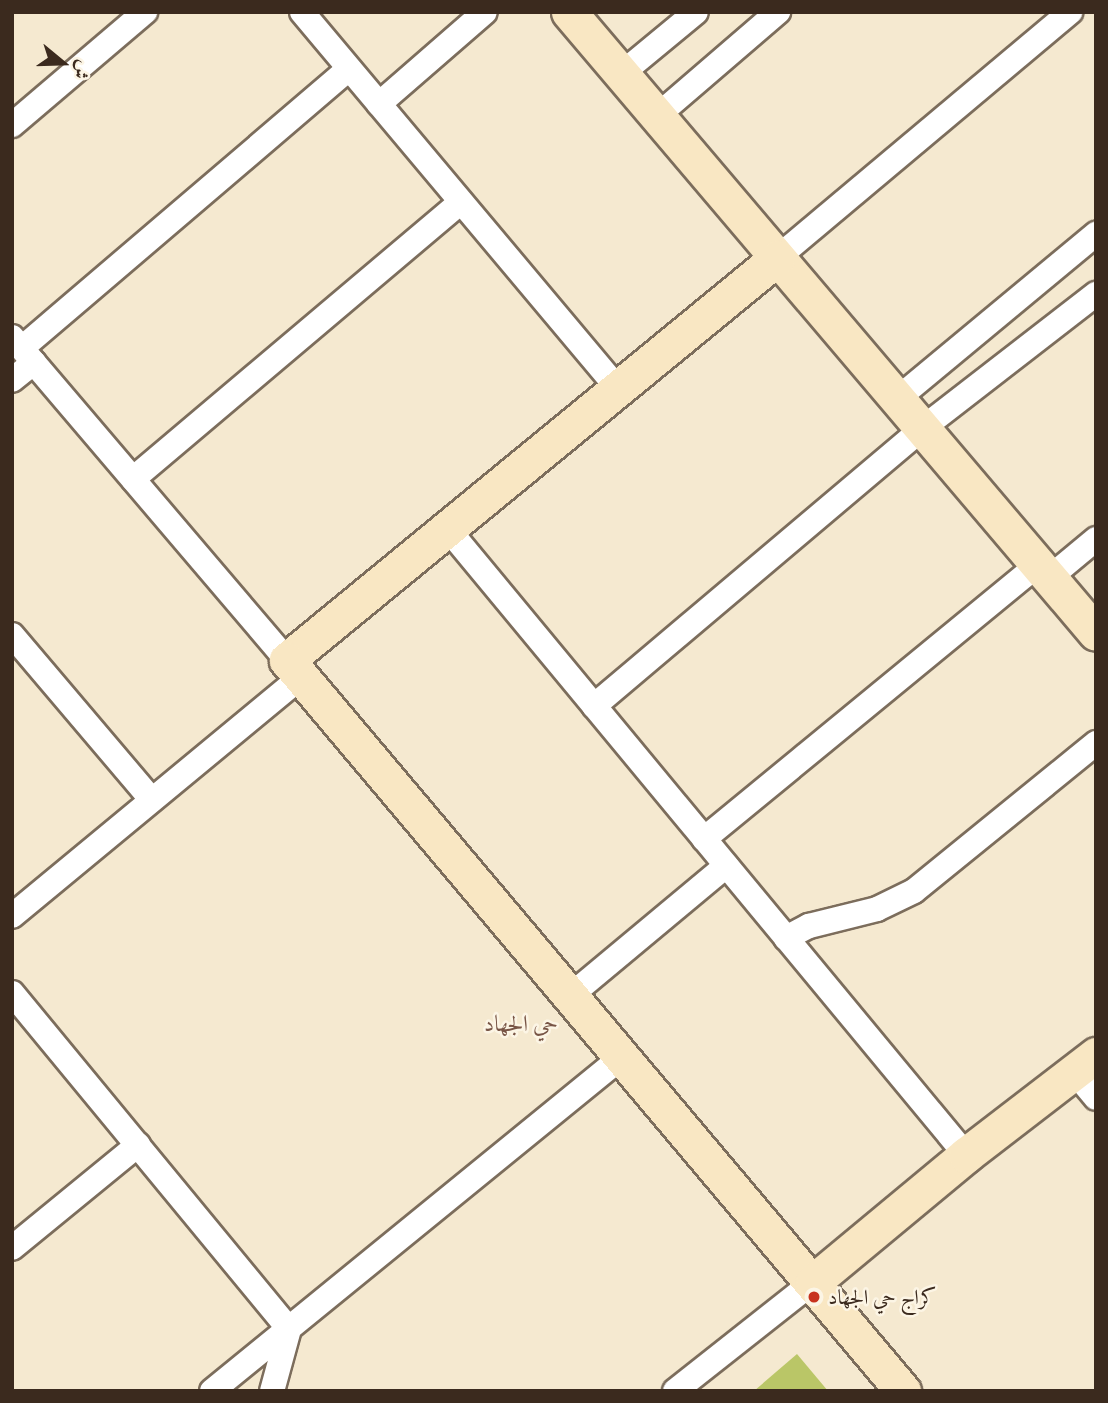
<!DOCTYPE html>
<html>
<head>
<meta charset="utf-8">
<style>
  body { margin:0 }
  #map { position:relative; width:1108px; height:1403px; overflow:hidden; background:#f5e9d0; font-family:"Gentium Book Plus",Amiri,serif }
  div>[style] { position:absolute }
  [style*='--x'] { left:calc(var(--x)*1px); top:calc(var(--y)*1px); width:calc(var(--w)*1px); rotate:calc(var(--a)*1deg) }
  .green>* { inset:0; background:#bac667 }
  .roads { filter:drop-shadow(2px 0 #7c6d5c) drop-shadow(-2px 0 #7c6d5c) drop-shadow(0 2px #7c6d5c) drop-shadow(0 -2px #7c6d5c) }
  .street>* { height:24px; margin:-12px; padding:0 12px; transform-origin:12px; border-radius:12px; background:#fff }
  .secondary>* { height:35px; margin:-17.5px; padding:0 17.5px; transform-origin:17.5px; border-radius:17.5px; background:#f9e7c3 }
  .dots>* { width:19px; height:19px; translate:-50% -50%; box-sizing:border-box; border:4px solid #fcf5e5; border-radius:50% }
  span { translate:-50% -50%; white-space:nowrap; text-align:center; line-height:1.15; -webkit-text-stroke:5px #fcf5e5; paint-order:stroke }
  .poi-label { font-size:21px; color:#3b2a1e }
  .left { translate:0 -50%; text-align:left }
  .neighbourhood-label { font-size:23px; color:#785546 }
  .frame { position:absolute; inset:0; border:14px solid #3b2a1e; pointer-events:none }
  .north { position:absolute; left:28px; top:28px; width:70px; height:70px; -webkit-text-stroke:5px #fcf5e5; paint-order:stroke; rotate:109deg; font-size:19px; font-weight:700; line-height:28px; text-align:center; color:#3b2a1e }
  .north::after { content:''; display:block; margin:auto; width:24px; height:32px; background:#3b2a1e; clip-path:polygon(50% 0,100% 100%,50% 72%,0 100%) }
</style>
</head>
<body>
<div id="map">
  <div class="green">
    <div style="clip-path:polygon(797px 1354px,828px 1391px,754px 1391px)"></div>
  </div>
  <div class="roads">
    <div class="street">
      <div style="--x:302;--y:12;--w:491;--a:50"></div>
      <div style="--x:621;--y:74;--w:97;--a:-39.6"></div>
      <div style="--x:379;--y:104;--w:140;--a:-41"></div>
      <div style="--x:657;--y:116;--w:160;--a:-40.7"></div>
      <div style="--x:12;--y:125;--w:175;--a:-40.4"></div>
      <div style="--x:777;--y:258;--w:383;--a:-40"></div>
      <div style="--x:12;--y:337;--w:424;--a:49.6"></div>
      <div style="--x:22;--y:348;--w:430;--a:-40.5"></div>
      <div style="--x:12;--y:380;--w:28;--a:-39"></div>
      <div style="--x:897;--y:399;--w:259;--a:-39.7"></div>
      <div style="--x:133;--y:479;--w:429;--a:-40.2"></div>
      <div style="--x:447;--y:528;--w:814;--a:50.38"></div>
      <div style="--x:1049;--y:578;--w:61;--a:-39.7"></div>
      <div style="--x:12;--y:635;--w:216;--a:49.7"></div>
      <div style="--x:594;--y:706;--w:431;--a:-40.2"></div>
      <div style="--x:923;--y:428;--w:219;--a:-37.8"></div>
      <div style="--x:704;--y:839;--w:432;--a:-39.4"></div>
      <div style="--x:12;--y:916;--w:375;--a:-39.6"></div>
      <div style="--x:786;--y:938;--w:26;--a:-28"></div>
      <div style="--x:809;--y:926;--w:70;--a:-14"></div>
      <div style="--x:877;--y:909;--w:41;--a:-25.9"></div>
      <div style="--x:914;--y:891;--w:235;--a:-39.1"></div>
      <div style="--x:12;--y:993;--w:435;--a:50.5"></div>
      <div style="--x:289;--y:1329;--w:64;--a:105.3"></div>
      <div style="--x:571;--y:995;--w:202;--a:-39.8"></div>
      <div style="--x:1076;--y:1074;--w:31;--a:50"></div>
      <div style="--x:12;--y:1248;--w:163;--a:-39.3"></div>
      <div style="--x:212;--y:1391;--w:530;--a:-39.18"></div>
      <div style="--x:675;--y:1391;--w:176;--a:-38.3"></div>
    </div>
    <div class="secondary">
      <div style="--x:569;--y:12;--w:814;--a:49.68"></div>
      <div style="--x:777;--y:258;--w:634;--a:140.63"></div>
      <div style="--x:287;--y:660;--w:956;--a:49.88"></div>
      <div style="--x:813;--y:1282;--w:199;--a:-39.7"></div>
      <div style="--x:966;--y:1155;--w:164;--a:-37.6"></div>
    </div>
  </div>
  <div class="dots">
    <div style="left:814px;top:1297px;background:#c8321e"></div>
  </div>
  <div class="poi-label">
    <span class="left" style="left:828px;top:1297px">كراج حي الجهاد</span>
  </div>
  <div class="neighbourhood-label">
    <span style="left:521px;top:1023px">حي الجهاد</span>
  </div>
  <div class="frame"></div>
  <div class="north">ش</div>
</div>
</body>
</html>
